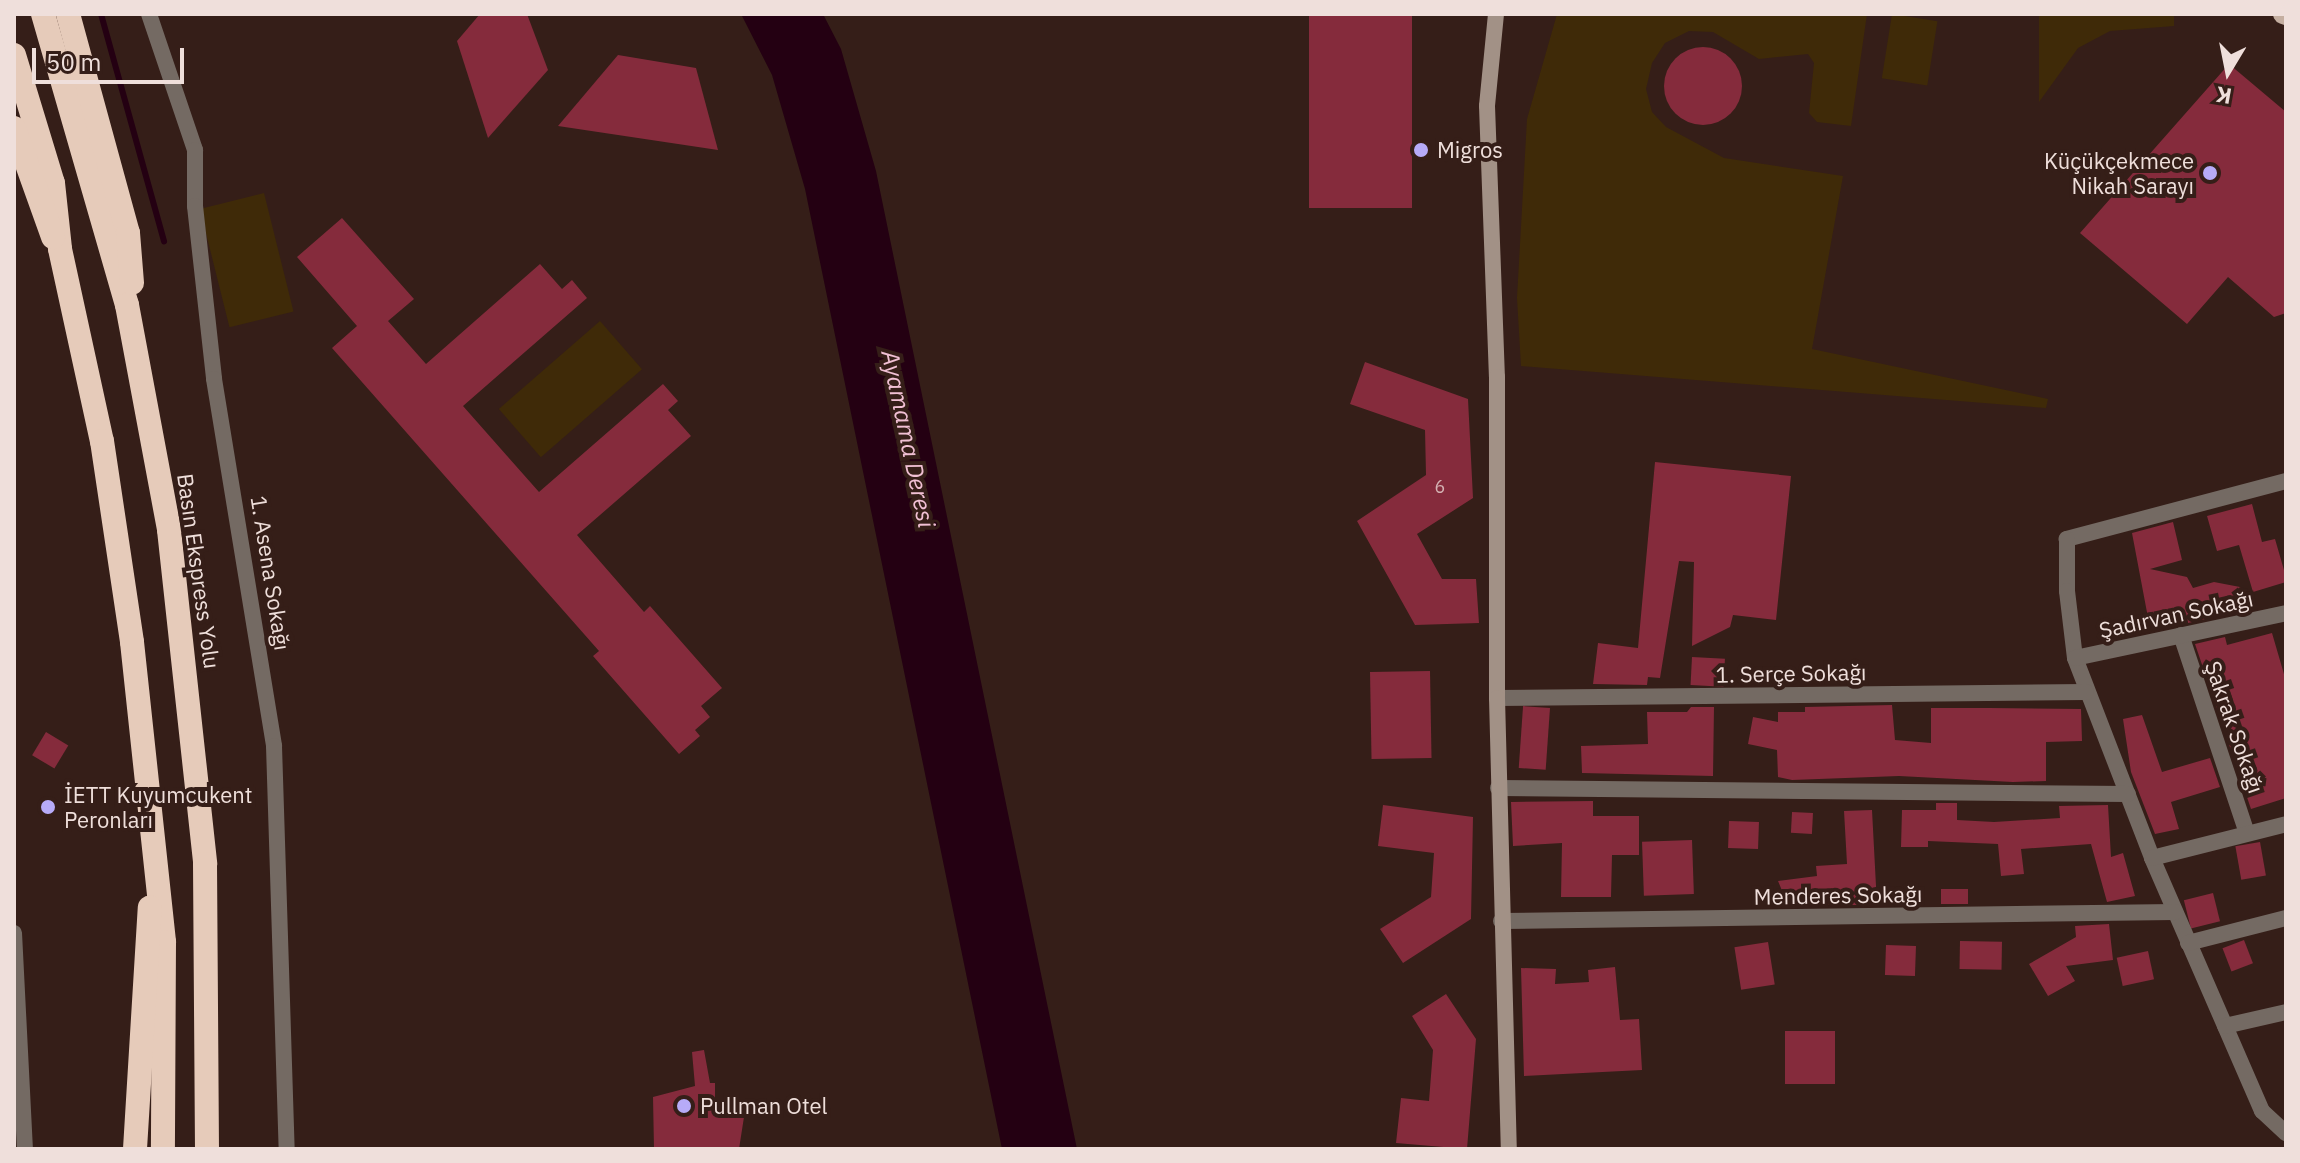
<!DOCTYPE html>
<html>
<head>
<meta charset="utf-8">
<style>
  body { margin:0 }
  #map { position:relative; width:2300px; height:1163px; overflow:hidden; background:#351e18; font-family:"IBM Plex Sans",sans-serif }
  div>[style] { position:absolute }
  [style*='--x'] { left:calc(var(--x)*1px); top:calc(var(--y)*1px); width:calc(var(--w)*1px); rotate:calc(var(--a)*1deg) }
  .green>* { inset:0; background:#3f2a08; transform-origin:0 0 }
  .water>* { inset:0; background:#240012 }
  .stream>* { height:6px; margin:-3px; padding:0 3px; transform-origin:3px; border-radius:3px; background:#240012 }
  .building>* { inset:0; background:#852b3c; transform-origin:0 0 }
  .round { border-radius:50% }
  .minor>* { height:16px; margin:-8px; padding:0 8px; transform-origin:8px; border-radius:8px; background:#746a63 }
  .tertiary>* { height:16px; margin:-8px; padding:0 8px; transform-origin:8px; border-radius:8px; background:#746a63 }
  .secondary>* { height:16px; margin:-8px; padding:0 8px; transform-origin:8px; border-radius:8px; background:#a29186 }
  .primary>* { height:20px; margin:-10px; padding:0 10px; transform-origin:10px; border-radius:10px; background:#c5afa1 }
  .motorway>* { height:24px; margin:-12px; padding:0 12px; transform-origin:12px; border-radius:12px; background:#e6cbba }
  .dots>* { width:22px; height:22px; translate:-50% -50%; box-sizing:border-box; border:4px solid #351e18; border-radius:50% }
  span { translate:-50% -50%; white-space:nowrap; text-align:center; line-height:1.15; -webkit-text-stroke:8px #351e18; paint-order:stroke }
  .number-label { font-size:18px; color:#d4b2b3 }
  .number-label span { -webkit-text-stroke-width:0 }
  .poi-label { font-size:22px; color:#efdfdb }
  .left { translate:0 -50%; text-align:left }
  .right { translate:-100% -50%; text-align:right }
  .street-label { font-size:22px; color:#efdfdb }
  .water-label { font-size:24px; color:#f1c0d4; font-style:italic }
  .frame { position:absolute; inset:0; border:16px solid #efdfdb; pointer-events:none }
  .north { position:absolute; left:2188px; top:32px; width:80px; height:80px; -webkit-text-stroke:6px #351e18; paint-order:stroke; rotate:190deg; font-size:22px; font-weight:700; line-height:32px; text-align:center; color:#efdfdb }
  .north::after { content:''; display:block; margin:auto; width:28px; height:36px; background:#efdfdb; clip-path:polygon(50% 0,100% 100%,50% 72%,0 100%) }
  .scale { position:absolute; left:32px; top:48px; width:152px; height:36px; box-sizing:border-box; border:4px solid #efdfdb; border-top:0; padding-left:10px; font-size:24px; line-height:28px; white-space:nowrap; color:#efdfdb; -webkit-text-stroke:6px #351e18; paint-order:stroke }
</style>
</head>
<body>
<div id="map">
  <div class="green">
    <div style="clip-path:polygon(1557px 14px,1867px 14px,1851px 126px,1817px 122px,1809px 113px,1814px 63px,1808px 54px,1759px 59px,1713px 32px,1689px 31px,1665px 43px,1652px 63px,1646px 89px,1652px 112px,1666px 127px,1724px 158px,1843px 176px,1812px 349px,2048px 399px,2046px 408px,1521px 366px,1517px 298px,1527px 119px)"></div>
    <div style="left:1892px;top:14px;width:46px;height:65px;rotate:9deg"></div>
    <div style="clip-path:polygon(2039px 14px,2174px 14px,2174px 26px,2110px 31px,2078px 48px,2039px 102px)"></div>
    <div style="left:264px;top:193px;width:122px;height:66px;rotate:76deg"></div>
    <div style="left:600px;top:321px;width:64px;height:134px;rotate:49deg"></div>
  </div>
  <div class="water">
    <div style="clip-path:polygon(741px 14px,823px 14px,841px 49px,876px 171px,1077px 1149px,1002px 1149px,805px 189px,772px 75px)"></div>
  </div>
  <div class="stream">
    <div style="--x:101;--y:14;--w:236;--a:74.5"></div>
  </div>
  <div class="building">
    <div style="clip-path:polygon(480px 14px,527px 14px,548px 70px,488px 138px,457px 41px)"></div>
    <div style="left:1309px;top:14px;width:103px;height:194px"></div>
    <div class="round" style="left:1664px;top:47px;width:78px;height:78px"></div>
    <div style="clip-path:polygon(618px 55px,696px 68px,718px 150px,558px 126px)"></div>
    <div style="clip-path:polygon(2229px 64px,2286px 112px,2286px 313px,2274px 317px,2228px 277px,2187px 324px,2080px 233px)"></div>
    <div style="clip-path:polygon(342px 218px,414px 299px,388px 321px,426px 364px,540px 264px,562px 289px,572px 280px,587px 298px,463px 406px,539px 492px,663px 384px,678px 401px,668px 410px,691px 436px,577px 535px,644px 612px,650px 606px,722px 688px,701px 706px,710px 717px,695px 730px,700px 736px,679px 754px,593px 656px,599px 651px,332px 348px,357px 326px,297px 257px)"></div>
    <div style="clip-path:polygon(1365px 362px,1468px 399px,1473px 498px,1417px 534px,1442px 579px,1476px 579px,1479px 623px,1415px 625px,1357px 521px,1426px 475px,1425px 430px,1350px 404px)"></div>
    <div style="clip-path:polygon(1655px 462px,1791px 476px,1776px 620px,1733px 615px,1730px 627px,1692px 646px,1694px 562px,1679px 561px,1660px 678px,1648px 677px,1647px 685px,1593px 684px,1598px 643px,1638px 648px)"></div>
    <div style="clip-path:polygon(2252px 504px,2262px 542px,2275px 539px,2286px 577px,2286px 582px,2253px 592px,2239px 545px,2217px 551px,2207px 516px)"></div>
    <div style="clip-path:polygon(2173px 522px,2182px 560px,2150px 569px,2187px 577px,2193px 588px,2214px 582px,2240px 587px,2248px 599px,2216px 607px,2218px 616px,2188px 623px,2186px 614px,2149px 623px,2132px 533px)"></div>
    <div style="clip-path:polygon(2272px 633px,2286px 681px,2286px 798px,2251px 809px,2195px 644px,2225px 637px,2227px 645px)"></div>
    <div style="left:1692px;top:657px;width:33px;height:28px;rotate:3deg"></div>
    <div style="left:1430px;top:671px;width:87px;height:60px;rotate:89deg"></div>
    <div style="clip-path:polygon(1892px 705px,1895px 740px,1931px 743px,1931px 708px,1989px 708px,2081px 709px,2082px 741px,2046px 742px,2046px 781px,2013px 782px,1899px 776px,1792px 780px,1778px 777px,1777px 750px,1748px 744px,1753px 717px,1778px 722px,1778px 712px,1805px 712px,1805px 707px)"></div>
    <div style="clip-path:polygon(1691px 707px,1714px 707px,1713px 776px,1582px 773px,1581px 746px,1648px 744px,1647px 712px,1687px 712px)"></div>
    <div style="left:1550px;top:708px;width:62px;height:27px;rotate:94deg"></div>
    <div style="clip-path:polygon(2142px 715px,2162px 772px,2210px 758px,2220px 787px,2171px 802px,2179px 829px,2155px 834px,2131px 772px,2123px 719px)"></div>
    <div style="left:46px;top:732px;width:26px;height:27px;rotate:31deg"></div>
    <div style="clip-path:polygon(1593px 801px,1593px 816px,1639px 816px,1639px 855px,1612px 855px,1611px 897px,1561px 897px,1562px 843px,1513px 846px,1511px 802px)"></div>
    <div style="clip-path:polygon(1936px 803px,1957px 803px,1957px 820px,1994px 822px,2060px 818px,2059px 806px,2108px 805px,2111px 857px,2123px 853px,2135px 896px,2107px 902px,2091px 844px,2021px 849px,2024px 874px,2001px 876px,1998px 844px,1928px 841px,1928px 847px,1901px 847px,1902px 810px,1936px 810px)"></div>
    <div style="clip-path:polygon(1383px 805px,1473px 817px,1471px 919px,1403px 963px,1380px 929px,1431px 897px,1434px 853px,1378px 846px)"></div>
    <div style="clip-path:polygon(1872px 810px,1877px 905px,1788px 905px,1778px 881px,1817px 876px,1816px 866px,1847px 864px,1844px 811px)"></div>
    <div style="left:1813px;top:813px;width:21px;height:21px;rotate:93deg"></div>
    <div style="left:1729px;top:821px;width:30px;height:27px;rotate:2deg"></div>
    <div style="left:1692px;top:840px;width:54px;height:50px;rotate:88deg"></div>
    <div style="left:2260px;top:842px;width:34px;height:25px;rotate:80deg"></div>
    <div style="left:1968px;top:889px;width:15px;height:27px;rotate:90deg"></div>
    <div style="left:2213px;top:893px;width:29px;height:30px;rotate:76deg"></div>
    <div style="clip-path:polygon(2109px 924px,2113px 960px,2066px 966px,2075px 981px,2048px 996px,2029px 964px,2076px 937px,2075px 926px)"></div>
    <div style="left:2244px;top:940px;width:25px;height:23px;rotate:69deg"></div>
    <div style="left:1960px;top:941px;width:42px;height:28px;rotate:1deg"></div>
    <div style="left:1768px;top:942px;width:43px;height:34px;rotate:81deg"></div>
    <div style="left:1886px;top:945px;width:30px;height:30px;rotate:2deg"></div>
    <div style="left:2148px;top:951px;width:29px;height:32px;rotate:78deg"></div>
    <div style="clip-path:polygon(1615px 967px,1620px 1020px,1639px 1019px,1642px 1070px,1524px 1076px,1521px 968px,1556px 969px,1555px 984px,1589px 982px,1588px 970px)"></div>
    <div style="clip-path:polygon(1446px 994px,1476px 1039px,1467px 1149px,1396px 1143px,1401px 1098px,1429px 1101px,1433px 1050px,1412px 1016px)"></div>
    <div style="left:1785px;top:1031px;width:50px;height:53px"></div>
    <div style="clip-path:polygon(704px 1050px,710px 1083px,715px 1083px,715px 1116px,744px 1117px,739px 1149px,654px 1149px,653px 1097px,695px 1086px,692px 1052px)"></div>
  </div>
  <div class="minor">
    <div style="--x:149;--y:14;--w:144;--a:71.3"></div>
    <div style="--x:195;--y:150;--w:56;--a:90"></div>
    <div style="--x:195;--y:206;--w:174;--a:83.7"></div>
    <div style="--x:214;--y:379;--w:372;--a:80.7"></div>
    <div style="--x:274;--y:746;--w:403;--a:88.2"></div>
    <div style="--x:2286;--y:481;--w:227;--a:165.2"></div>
    <div style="--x:2067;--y:539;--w:52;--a:90"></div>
    <div style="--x:2067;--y:591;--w:67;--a:83.2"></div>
    <div style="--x:2075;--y:658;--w:214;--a:68.9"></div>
    <div style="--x:2152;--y:858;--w:276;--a:66.5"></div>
    <div style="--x:2262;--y:1111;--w:33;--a:43"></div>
    <div style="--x:2181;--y:635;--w:209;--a:71.6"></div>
    <div style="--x:2075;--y:658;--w:216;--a:-12"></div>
    <div style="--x:1497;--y:698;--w:589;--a:-0.58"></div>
    <div style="--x:1498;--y:788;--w:630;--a:0.55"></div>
    <div style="--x:2152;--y:858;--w:138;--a:-14.2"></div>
    <div style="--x:1501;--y:921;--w:674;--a:-0.77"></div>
    <div style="--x:2188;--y:943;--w:101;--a:-14.3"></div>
    <div style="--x:2225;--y:1026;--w:63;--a:-12.9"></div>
  </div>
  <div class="tertiary">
    <div style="--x:14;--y:933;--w:216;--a:87.1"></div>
  </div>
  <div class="secondary">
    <div style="--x:1496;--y:14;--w:92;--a:95.6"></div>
    <div style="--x:1487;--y:106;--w:271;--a:87.9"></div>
    <div style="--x:1497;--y:377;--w:321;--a:90"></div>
    <div style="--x:1497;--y:698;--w:451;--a:88.5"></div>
  </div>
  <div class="primary">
    <div style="--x:2283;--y:14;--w:3;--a:18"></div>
  </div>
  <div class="motorway">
    <div style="--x:43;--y:14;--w:303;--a:73.9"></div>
    <div style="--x:127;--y:305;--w:229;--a:79.4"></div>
    <div style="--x:169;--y:530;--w:336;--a:83.8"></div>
    <div style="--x:205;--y:864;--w:285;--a:89.6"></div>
    <div style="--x:68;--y:14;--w:227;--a:74.7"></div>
    <div style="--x:128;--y:233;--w:50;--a:85.4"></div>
    <div style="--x:14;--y:55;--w:134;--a:73.1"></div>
    <div style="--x:53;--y:183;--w:66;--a:83.9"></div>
    <div style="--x:60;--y:249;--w:197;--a:77.7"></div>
    <div style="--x:102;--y:441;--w:203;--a:81.5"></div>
    <div style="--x:132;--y:642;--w:302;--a:83.9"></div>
    <div style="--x:164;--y:942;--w:207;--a:90.3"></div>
    <div style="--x:14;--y:128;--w:116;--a:70.3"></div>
    <div style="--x:135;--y:1149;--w:242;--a:-86.5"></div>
  </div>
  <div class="dots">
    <div style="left:1421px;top:150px;background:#b7abf8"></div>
    <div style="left:2210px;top:173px;background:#b7abf8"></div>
    <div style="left:48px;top:807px;background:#b7abf8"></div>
    <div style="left:684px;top:1106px;background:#b7abf8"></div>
  </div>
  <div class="number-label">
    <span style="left:1440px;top:487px">6</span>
  </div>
  <div class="poi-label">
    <span class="left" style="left:1437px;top:150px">Migros</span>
    <span class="right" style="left:2194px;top:173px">Küçükçekmece<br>Nikah Sarayı</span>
    <span class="left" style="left:64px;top:807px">İETT Kuyumcukent<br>Peronları</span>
    <span class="left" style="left:700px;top:1106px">Pullman Otel</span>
  </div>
  <div class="street-label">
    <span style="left:199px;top:571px;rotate:82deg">Basın Ekspress Yolu</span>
    <span style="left:271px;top:573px;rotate:81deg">1. Asena Sokağı</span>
    <span style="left:2176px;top:614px;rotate:-12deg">Şadırvan Sokağı</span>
    <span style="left:1791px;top:673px;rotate:-1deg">1. Serçe Sokağı</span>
    <span style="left:2235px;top:727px;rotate:71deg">Şakrak Sokağı</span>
    <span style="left:1838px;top:895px;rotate:-1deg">Menderes Sokağı</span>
  </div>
  <div class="water-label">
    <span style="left:908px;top:439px;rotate:78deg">Ayamama Deresi</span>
  </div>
  <div class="frame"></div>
  <div class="north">K</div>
  <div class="scale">50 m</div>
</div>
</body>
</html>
